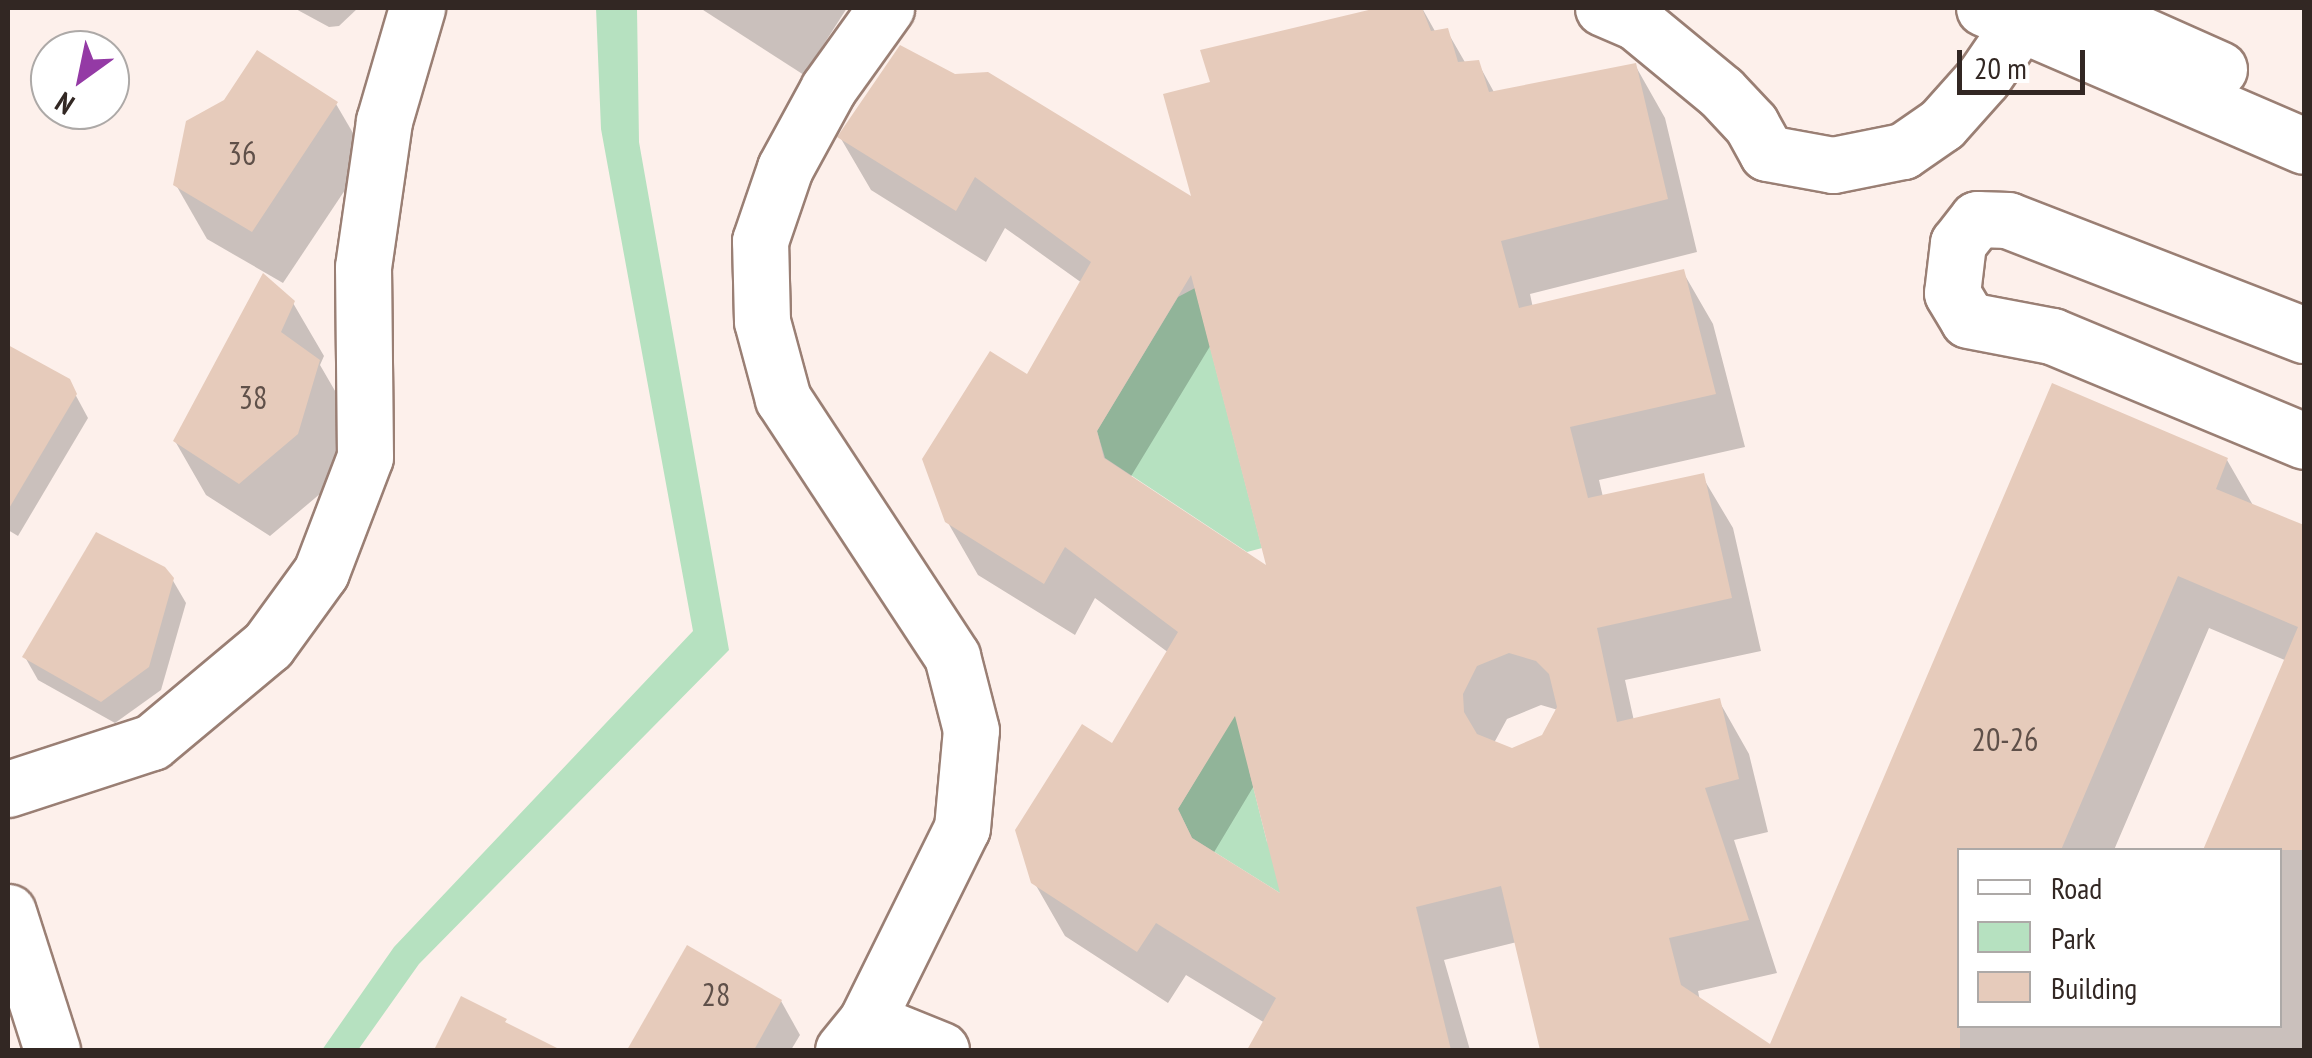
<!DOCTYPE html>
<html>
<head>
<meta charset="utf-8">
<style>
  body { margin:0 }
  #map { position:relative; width:2312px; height:1058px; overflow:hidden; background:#fdf0eb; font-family:"PT Sans Narrow",sans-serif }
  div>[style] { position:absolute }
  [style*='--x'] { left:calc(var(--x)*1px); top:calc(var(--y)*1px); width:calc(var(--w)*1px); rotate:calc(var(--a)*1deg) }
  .green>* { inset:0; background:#b6e1c0 }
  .shadow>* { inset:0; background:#0003 }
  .building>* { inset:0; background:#e6cbbb }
  .roads { filter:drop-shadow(2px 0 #9a7f74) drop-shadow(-2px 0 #9a7f74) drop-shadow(0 2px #9a7f74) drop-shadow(0 -2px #9a7f74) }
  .minor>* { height:55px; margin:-27.5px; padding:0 27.5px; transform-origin:27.5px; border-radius:27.5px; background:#fff }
  .major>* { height:55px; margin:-27.5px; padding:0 27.5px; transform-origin:27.5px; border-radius:27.5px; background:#fff }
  span { translate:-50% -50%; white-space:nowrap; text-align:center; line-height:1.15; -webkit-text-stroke:9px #fff; paint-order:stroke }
  .number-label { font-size:32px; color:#5f5049 }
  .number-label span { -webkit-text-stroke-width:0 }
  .frame { position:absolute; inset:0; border:10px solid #322723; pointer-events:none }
  .legend { position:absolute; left:1957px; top:848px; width:325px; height:180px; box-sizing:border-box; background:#fff; border:2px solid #ada9a7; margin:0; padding:12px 18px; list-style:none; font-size:30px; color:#322723 }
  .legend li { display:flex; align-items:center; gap:20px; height:50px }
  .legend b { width:50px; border:2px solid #ada9a7 }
  .north { position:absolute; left:30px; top:30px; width:100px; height:100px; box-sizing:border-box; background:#fff; border:2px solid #ada9a7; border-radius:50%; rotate:213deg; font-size:28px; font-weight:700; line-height:40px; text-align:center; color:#322723 }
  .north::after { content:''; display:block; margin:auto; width:35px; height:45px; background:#943aa5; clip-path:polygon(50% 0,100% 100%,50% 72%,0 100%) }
  .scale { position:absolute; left:1957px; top:50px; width:128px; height:45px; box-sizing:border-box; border:5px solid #322723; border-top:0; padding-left:12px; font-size:30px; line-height:35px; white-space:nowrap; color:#322723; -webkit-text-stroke:8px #fff; paint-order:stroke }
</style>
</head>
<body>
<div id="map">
  <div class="green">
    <div style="clip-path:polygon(596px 8px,637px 8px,639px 142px,729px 650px,419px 964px,358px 1050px,322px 1050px,394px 947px,693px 631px,601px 129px)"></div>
    <div style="clip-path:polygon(1195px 288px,1262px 548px,1247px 552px,1105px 458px,1097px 431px,1178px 297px)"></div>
    <div style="clip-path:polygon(1264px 666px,1279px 735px,1249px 770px,1267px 842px,1308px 856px,1331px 925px,1192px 838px,1178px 809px)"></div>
  </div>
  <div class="shadow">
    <div style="clip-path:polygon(294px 8px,358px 8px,339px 26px,329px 27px)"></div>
    <div style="clip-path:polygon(700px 8px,847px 8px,804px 75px)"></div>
    <div style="clip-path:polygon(evenodd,1388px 8px,1422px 8px,1436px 33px,1447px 31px,1466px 64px,1478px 63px,1495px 94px,1635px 65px,1665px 118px,1697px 252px,1530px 294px,1533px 308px,1683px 272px,1713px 324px,1745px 447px,1599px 480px,1603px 497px,1702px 476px,1733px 528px,1761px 651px,1625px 680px,1634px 721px,1719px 701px,1749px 754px,1768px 832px,1734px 840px,1777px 973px,1698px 991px,1700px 1001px,1737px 1025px,1752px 1050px,1543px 1050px,1517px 942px,1444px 960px,1470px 1050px,1249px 1050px,1265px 1023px,1186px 975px,1168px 1003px,1065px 936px,1034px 882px,1169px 653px,1095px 598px,1075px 635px,978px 575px,947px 521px,1082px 283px,1005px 228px,986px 262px,871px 190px,840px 137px,1195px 202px,1213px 84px,1203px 52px,1388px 8px,1212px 343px,1270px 570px,1130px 478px,1212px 343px,1388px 8px,1541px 705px,1558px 710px,1544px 737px,1512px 750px,1494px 743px,1507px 719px,1541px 705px,1388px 8px,1255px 784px,1284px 899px,1213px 854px,1255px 784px)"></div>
    <div style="clip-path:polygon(336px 104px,367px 157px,283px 283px,207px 239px,176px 185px)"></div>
    <div style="clip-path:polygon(293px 303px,324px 356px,320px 365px,349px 415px,327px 488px,270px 536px,206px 495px,175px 441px)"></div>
    <div style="clip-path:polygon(8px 348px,68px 381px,88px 418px,18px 536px,8px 530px)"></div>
    <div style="clip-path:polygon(evenodd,2054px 387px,2227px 460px,2254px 507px,2304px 528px,2304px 1050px,1769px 1050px,2054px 387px,2209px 628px,2287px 661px,2206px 850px,2280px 850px,2280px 1026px,1960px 1026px,1960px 850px,2114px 850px,2209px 628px)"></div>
    <div style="clip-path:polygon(172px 579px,186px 603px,161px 690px,115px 723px,38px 680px,25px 657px)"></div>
    <div style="clip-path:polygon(688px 949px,781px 1001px,800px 1035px,791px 1050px,630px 1050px)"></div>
    <div style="clip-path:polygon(462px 1000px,543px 1044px,547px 1050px,437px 1050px)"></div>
  </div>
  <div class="building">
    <div style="clip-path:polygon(evenodd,1377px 8px,1422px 8px,1431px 31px,1448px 28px,1458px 62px,1479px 60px,1489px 92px,1636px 63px,1668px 199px,1501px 241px,1519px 308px,1684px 269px,1716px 394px,1570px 427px,1588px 498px,1704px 473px,1732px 598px,1597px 628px,1617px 722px,1720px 698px,1739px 779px,1705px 788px,1749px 920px,1669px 938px,1681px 985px,1770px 1044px,2052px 383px,2228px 458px,2216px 489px,2304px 525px,2304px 850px,2203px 850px,2298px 627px,2178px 576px,2061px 850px,1960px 850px,1960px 1050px,1540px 1050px,1501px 886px,1416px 907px,1451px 1050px,1247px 1050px,1276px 998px,1156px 923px,1137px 952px,1031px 883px,1015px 830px,1082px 724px,1112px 743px,1178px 632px,1065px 547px,1044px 584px,945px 522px,922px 459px,990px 351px,1027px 374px,1091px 262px,975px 177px,956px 211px,837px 137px,900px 45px,955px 74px,988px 72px,1191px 196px,1163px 94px,1210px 82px,1200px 50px,1377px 8px,1191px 275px,1266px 565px,1104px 458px,1097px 431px,1191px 275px,1377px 8px,1509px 653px,1536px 661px,1549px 674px,1557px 707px,1542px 735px,1512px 748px,1477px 734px,1464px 712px,1463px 694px,1477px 666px,1509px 653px,1377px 8px,1235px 716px,1280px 893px,1192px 838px,1178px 809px,1235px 716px)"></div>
    <div style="clip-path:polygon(257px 50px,338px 102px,252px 232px,173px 185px,186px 121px,224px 100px)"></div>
    <div style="clip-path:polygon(263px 273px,295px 301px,281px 332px,320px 360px,298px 434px,239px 484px,173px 441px)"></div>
    <div style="clip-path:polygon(8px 345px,70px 379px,77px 394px,8px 510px)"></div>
    <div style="clip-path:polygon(96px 532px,165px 567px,174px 578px,149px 667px,101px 702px,22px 657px)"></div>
    <div style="clip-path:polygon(687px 945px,782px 1000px,754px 1050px,627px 1050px)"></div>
    <div style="clip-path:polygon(461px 996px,507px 1019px,505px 1022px,561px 1050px,434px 1050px)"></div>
  </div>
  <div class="roads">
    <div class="minor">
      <div style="--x:1603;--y:8;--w:36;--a:23"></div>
      <div style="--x:1636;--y:22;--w:110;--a:39.5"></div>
      <div style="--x:1721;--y:92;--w:44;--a:46.8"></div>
      <div style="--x:1751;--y:124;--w:33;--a:61"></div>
      <div style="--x:1767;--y:153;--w:67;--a:10.3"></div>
      <div style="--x:1833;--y:165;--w:71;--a:-11.3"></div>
      <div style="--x:1903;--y:151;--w:47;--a:-34.7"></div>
      <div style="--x:1942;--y:124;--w:62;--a:-48.3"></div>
      <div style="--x:1983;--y:78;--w:65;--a:-55.6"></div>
      <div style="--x:2304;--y:335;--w:318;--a:-158.8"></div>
      <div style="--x:2008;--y:220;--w:31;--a:-178"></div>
      <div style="--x:1977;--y:219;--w:31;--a:128"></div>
      <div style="--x:1958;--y:243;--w:50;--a:96.8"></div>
      <div style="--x:1952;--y:293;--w:31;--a:59"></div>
      <div style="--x:1968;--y:320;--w:86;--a:10.8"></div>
      <div style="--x:2052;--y:336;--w:273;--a:22.6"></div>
      <div style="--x:8;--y:789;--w:151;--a:-18.1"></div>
      <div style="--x:152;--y:742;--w:151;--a:-39.9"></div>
      <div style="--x:268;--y:645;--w:90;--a:-54"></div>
      <div style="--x:321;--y:572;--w:123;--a:-69.1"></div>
      <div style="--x:365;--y:457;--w:190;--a:-90.6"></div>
      <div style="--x:363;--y:267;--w:148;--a:-81.8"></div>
      <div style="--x:384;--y:121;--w:118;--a:-73.7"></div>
      <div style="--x:8;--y:912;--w:145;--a:72.3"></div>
      <div style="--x:867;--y:1020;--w:80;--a:22.1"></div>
      <div style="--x:843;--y:1050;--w:38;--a:-51"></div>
      <div style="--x:867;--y:1020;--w:214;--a:-63.7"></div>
      <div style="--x:962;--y:828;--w:98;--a:-84.8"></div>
      <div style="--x:971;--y:730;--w:76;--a:-104.4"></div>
      <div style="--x:952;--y:656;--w:308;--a:-123.3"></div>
      <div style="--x:783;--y:399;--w:81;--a:-105.1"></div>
      <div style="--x:762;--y:321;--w:80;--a:-91.4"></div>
      <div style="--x:760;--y:241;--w:77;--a:-71.1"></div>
      <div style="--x:785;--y:168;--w:90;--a:-61.4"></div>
      <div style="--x:828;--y:89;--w:100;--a:-54.4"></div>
    </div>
    <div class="major">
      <div style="--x:1984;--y:8;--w:348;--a:23.3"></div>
      <div style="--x:2082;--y:8;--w:150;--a:24"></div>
    </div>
  </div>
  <div class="number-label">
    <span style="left:242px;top:153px">36</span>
    <span style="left:253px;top:397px">38</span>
    <span style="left:2005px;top:739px">20-26</span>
    <span style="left:716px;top:994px">28</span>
  </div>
  <div class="frame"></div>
  <ul class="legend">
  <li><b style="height:12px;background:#fff"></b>Road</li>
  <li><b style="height:28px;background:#b6e1c0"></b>Park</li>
  <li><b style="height:28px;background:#e6cbbb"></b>Building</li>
  </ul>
  <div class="north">N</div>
  <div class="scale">20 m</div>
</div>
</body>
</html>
